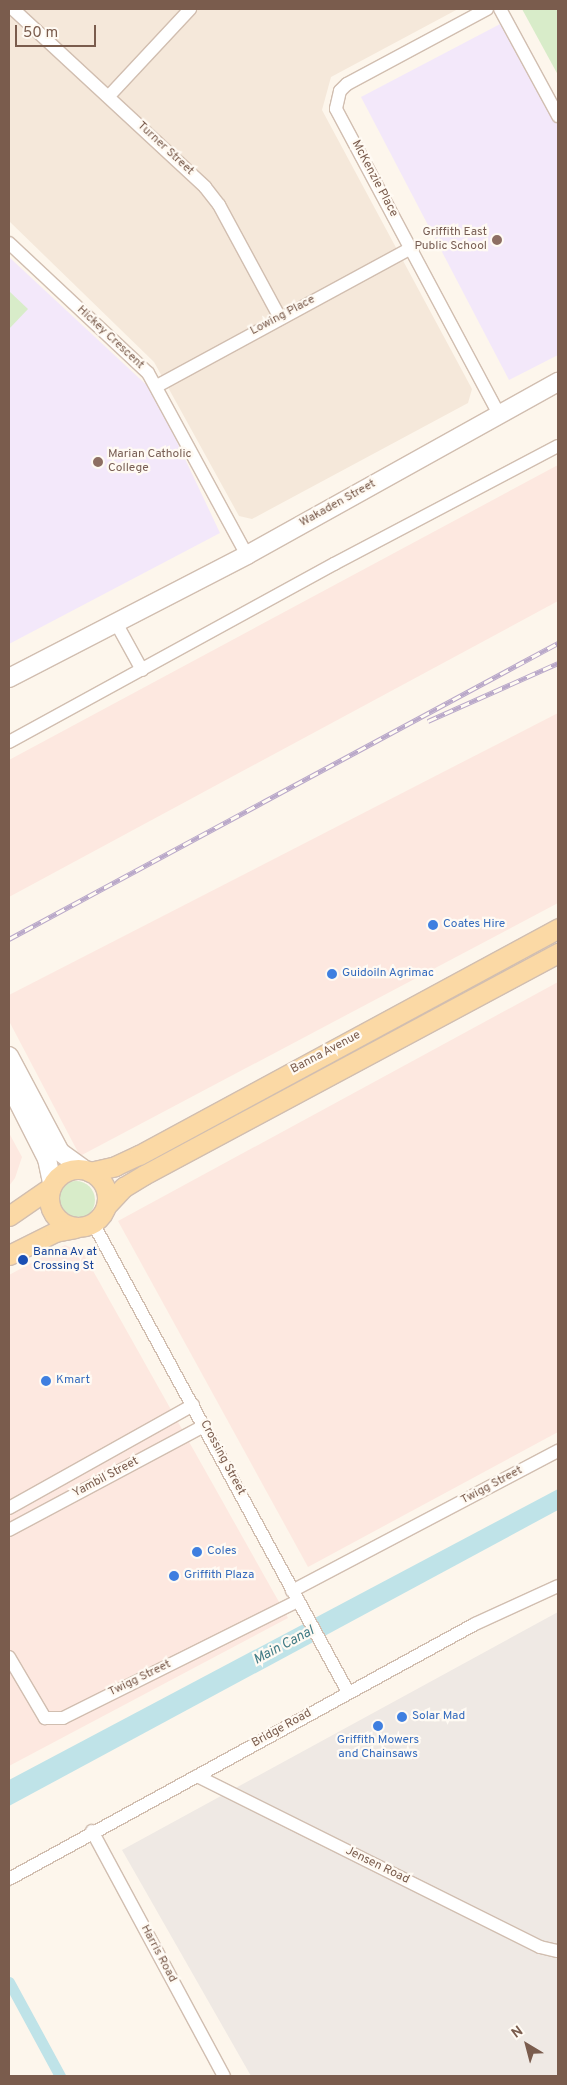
<!DOCTYPE html>
<html>
<head>
<meta charset="utf-8">
<style>
  body { margin:0 }
  #map { position:relative; width:567px; height:2085px; overflow:hidden; background:#fdf6ec; font-family:Overpass,sans-serif }
  div>[style] { position:absolute }
  [style*='--x'] { left:calc(var(--x)*1px); top:calc(var(--y)*1px); width:calc(var(--w)*1px); rotate:calc(var(--a)*1deg) }
  .residential>* { inset:0; background:#f5e8da }
  .commercial>* { inset:0; background:#fde8e0 }
  .industrial>* { inset:0; background:#efe9e4 }
  .education>* { inset:0; background:#f3e8fa }
  .green>* { inset:0; background:#d8ecc9 }
  .round { border-radius:50% }
  .water>* { inset:0; background:#bfe3e8 }
  .canal>* { height:11px; margin:-5.5px; padding:0 5.5px; transform-origin:5.5px; border-radius:5.5px; background:#bfe3e8 }
  .roads { filter:drop-shadow(1px 0 #d1beb0) drop-shadow(-1px 0 #d1beb0) drop-shadow(0 1px #d1beb0) drop-shadow(0 -1px #d1beb0) }
  .street>* { height:12px; margin:-6px; padding:0 6px; transform-origin:6px; border-radius:6px; background:#fff }
  .secondary>* { height:18px; margin:-9px; padding:0 9px; transform-origin:9px; border-radius:9px; background:#fff }
  .primary>* { height:19px; margin:-9.5px; padding:0 9.5px; transform-origin:9.5px; border-radius:9.5px; background:#fbd9a5 }
  .primary>.ring { margin:-9.5px; padding:0; box-sizing:content-box; background:none; border:19px solid #fbd9a5; border-radius:50% }
  .rail>* { height:5px; margin-top:-2.5px; transform-origin:0; background:repeating-linear-gradient(90deg,#fffaf3 0 9px,#b9a8c9 0 18px); box-sizing:border-box; border-block:1px solid #b9a8c9 }
  .dots>* { width:14px; height:14px; translate:-50% -50%; box-sizing:border-box; border:2px solid #fffaf3; border-radius:50% }
  span { translate:-50% -50%; white-space:nowrap; text-align:center; line-height:1.15; -webkit-text-stroke:4.5px #fffaf3; paint-order:stroke }
  .street-label { font-size:12px; color:#7a5c4d }
  .education-label { font-size:12px; color:#785e54 }
  .right { translate:-100% -50%; text-align:right }
  .left { translate:0 -50%; text-align:left }
  .shop-label { font-size:12px; color:#366cbe }
  .transit-label { font-size:12px; color:#164399 }
  .water-label { font-size:14px; color:#437c86; font-style:italic }
  .frame { position:absolute; inset:0; border:10px solid #7a5c4d; pointer-events:none }
  .north { position:absolute; left:502px; top:2020px; width:50px; height:50px; -webkit-text-stroke:4px #fffaf3; paint-order:stroke; rotate:323deg; font-size:14px; font-weight:700; line-height:20px; text-align:center; color:#7a5c4d }
  .north::after { content:''; display:block; margin:auto; width:18px; height:22px; background:#7a5c4d; clip-path:polygon(50% 0,100% 100%,50% 72%,0 100%) }
  .scale { position:absolute; left:15px; top:25px; width:81px; height:22px; box-sizing:border-box; border:2px solid #7a5c4d; border-top:0; padding-left:6px; font-size:15px; line-height:18px; white-space:nowrap; color:#7a5c4d; -webkit-text-stroke:4px #fffaf3; paint-order:stroke }
</style>
</head>
<body>
<div id="map">
  <div class="residential">
    <div style="clip-path:polygon(9px 9px,458px 9px,331px 77px,322px 110px,472px 389px,468px 403px,252px 519px,239px 516px,154px 362px,9px 221px)"></div>
  </div>
  <div class="commercial">
    <div style="clip-path:polygon(558px 465px,558px 601px,9px 897px,9px 760px)"></div>
    <div style="clip-path:polygon(558px 713px,558px 903px,80px 1156px,9px 1021px,9px 995px)"></div>
    <div style="clip-path:polygon(558px 982px,558px 1432px,308px 1567px,118px 1221px)"></div>
    <div style="clip-path:polygon(9px 1133px,22px 1157px,15px 1178px,9px 1186px)"></div>
    <div style="clip-path:polygon(65px 1245px,83px 1253px,288px 1618px,9px 1766px,9px 1275px)"></div>
  </div>
  <div class="industrial">
    <div style="clip-path:polygon(558px 1612px,558px 2076px,251px 2076px,122px 1850px)"></div>
  </div>
  <div class="education">
    <div style="clip-path:polygon(504px 22px,558px 126px,558px 355px,509px 380px,361px 97px)"></div>
    <div style="clip-path:polygon(9px 257px,153px 391px,220px 533px,9px 644px)"></div>
  </div>
  <div class="green">
    <div style="clip-path:polygon(522px 9px,558px 9px,558px 75px)"></div>
    <div style="clip-path:polygon(9px 291px,28px 309px,9px 329px)"></div>
    <div class="round" style="left:57px;top:1181px;width:38px;height:38px"></div>
  </div>
  <div class="water">
    <div style="clip-path:polygon(558px 1489px,558px 1510px,9px 1806px,9px 1780px)"></div>
  </div>
  <div class="canal">
    <div style="--x:9;--y:1982;--w:107;--a:61.5"></div>
  </div>
  <div class="roads">
    <div class="street">
      <div style="--x:13;--y:9;--w:262;--a:42.8"></div>
      <div style="--x:205;--y:187;--w:23;--a:52"></div>
      <div style="--x:219;--y:205;--w:128;--a:61.6"></div>
      <div style="--x:487;--y:9;--w:159;--a:151.8"></div>
      <div style="--x:347;--y:84;--w:10;--a:135"></div>
      <div style="--x:340;--y:91;--w:18;--a:103"></div>
      <div style="--x:336;--y:109;--w:346;--a:61.9"></div>
      <div style="--x:500;--y:9;--w:122;--a:61.5"></div>
      <div style="--x:109;--y:96;--w:119;--a:-47"></div>
      <div style="--x:9;--y:243;--w:190;--a:43.1"></div>
      <div style="--x:148;--y:373;--w:207;--a:61.5"></div>
      <div style="--x:157;--y:386;--w:289;--a:-28.5"></div>
      <div style="--x:115;--y:621;--w:56;--a:61.1"></div>
      <div style="--x:9;--y:742;--w:371;--a:-28.7"></div>
      <div style="--x:334;--y:564;--w:253;--a:-27.8"></div>
      <div style="--x:94;--y:1225;--w:532;--a:61.46"></div>
      <div style="--x:9;--y:1508;--w:211;--a:-29.2"></div>
      <div style="--x:9;--y:1530;--w:221;--a:-28.1"></div>
      <div style="--x:292;--y:1591;--w:301;--a:-27.8"></div>
      <div style="--x:9;--y:1657;--w:71;--a:59.5"></div>
      <div style="--x:45;--y:1718;--w:18;--a:0"></div>
      <div style="--x:63;--y:1718;--w:263;--a:-26.5"></div>
      <div style="--x:197;--y:1776;--w:383;--a:26.5"></div>
      <div style="--x:540;--y:1947;--w:18;--a:13"></div>
      <div style="--x:92;--y:1831;--w:278;--a:61.7"></div>
      <div style="--x:9;--y:1879;--w:531;--a:-28.69"></div>
      <div style="--x:475;--y:1624;--w:91;--a:-24.6"></div>
    </div>
    <div class="secondary">
      <div style="--x:9;--y:678;--w:268;--a:-27.3"></div>
      <div style="--x:247;--y:555;--w:356;--a:-29.1"></div>
      <div style="--x:9;--y:1056;--w:109;--a:62"></div>
      <div style="--x:60;--y:1152;--w:27;--a:36"></div>
      <div style="--x:9;--y:1084;--w:84;--a:63.1"></div>
      <div style="--x:47;--y:1159;--w:25;--a:78"></div>
    </div>
    <div class="primary">
      <div class="ring" style="left:49px;top:1169px;width:39px;height:39px"></div>
      <div style="--x:90;--y:1172;--w:26;--a:-13"></div>
      <div style="--x:115;--y:1166;--w:26;--a:-25"></div>
      <div style="--x:139;--y:1155;--w:477;--a:-28.4"></div>
      <div style="--x:107;--y:1205;--w:25;--a:-47"></div>
      <div style="--x:124;--y:1187;--w:23;--a:-31"></div>
      <div style="--x:144;--y:1175;--w:470;--a:-28.2"></div>
      <div style="--x:9;--y:1216;--w:51;--a:-34.6"></div>
      <div style="--x:9;--y:1255;--w:51;--a:-26.6"></div>
      <div style="--x:55;--y:1232;--w:20;--a:-11"></div>
    </div>
  </div>
  <div class="rail">
    <div style="--x:428;--y:721;--w:142;--a:-24"></div>
    <div style="--x:9;--y:939;--w:624;--a:-28.33"></div>
  </div>
  <div class="dots">
    <div style="left:497px;top:240px;background:#8d6e63"></div>
    <div style="left:98px;top:462px;background:#8d6e63"></div>
    <div style="left:433px;top:925px;background:#3f7fe0"></div>
    <div style="left:332px;top:974px;background:#3f7fe0"></div>
    <div style="left:23px;top:1260px;background:#1a4fb4"></div>
    <div style="left:46px;top:1381px;background:#3f7fe0"></div>
    <div style="left:197px;top:1552px;background:#3f7fe0"></div>
    <div style="left:174px;top:1576px;background:#3f7fe0"></div>
    <div style="left:402px;top:1717px;background:#3f7fe0"></div>
    <div style="left:378px;top:1726px;background:#3f7fe0"></div>
  </div>
  <div class="street-label">
    <span style="left:165px;top:149px;rotate:43deg">Turner Street</span>
    <span style="left:374px;top:179px;rotate:62deg">McKenzie Place</span>
    <span style="left:283px;top:316px;rotate:-28deg">Lowing Place</span>
    <span style="left:110px;top:338px;rotate:43deg">Hickey Crescent</span>
    <span style="left:338px;top:504px;rotate:-29deg">Wakaden Street</span>
    <span style="left:326px;top:1053px;rotate:-28deg">Banna Avenue</span>
    <span style="left:222px;top:1458px;rotate:62deg">Crossing Street</span>
    <span style="left:106px;top:1478px;rotate:-28deg">Yambil Street</span>
    <span style="left:492px;top:1486px;rotate:-28deg">Twigg Street</span>
    <span style="left:140px;top:1679px;rotate:-26deg">Twigg Street</span>
    <span style="left:282px;top:1729px;rotate:-29deg">Bridge Road</span>
    <span style="left:377px;top:1866px;rotate:26deg">Jensen Road</span>
    <span style="left:158px;top:1954px;rotate:62deg">Harris Road</span>
  </div>
  <div class="education-label">
    <span class="right" style="left:487px;top:240px">Griffith East<br>Public School</span>
    <span class="left" style="left:108px;top:462px">Marian Catholic<br>College</span>
  </div>
  <div class="shop-label">
    <span class="left" style="left:443px;top:925px">Coates Hire</span>
    <span class="left" style="left:342px;top:974px">Guidoiln Agrimac</span>
    <span class="left" style="left:56px;top:1381px">Kmart</span>
    <span class="left" style="left:207px;top:1552px">Coles</span>
    <span class="left" style="left:184px;top:1576px">Griffith Plaza</span>
    <span class="left" style="left:412px;top:1717px">Solar Mad</span>
    <span style="left:378px;top:1748px">Griffith Mowers<br>and Chainsaws</span>
  </div>
  <div class="transit-label">
    <span class="left" style="left:33px;top:1260px">Banna Av at<br>Crossing St</span>
  </div>
  <div class="water-label">
    <span style="left:284px;top:1646px;rotate:-28deg">Main Canal</span>
  </div>
  <div class="frame"></div>
  <div class="north">N</div>
  <div class="scale">50 m</div>
</div>
</body>
</html>
